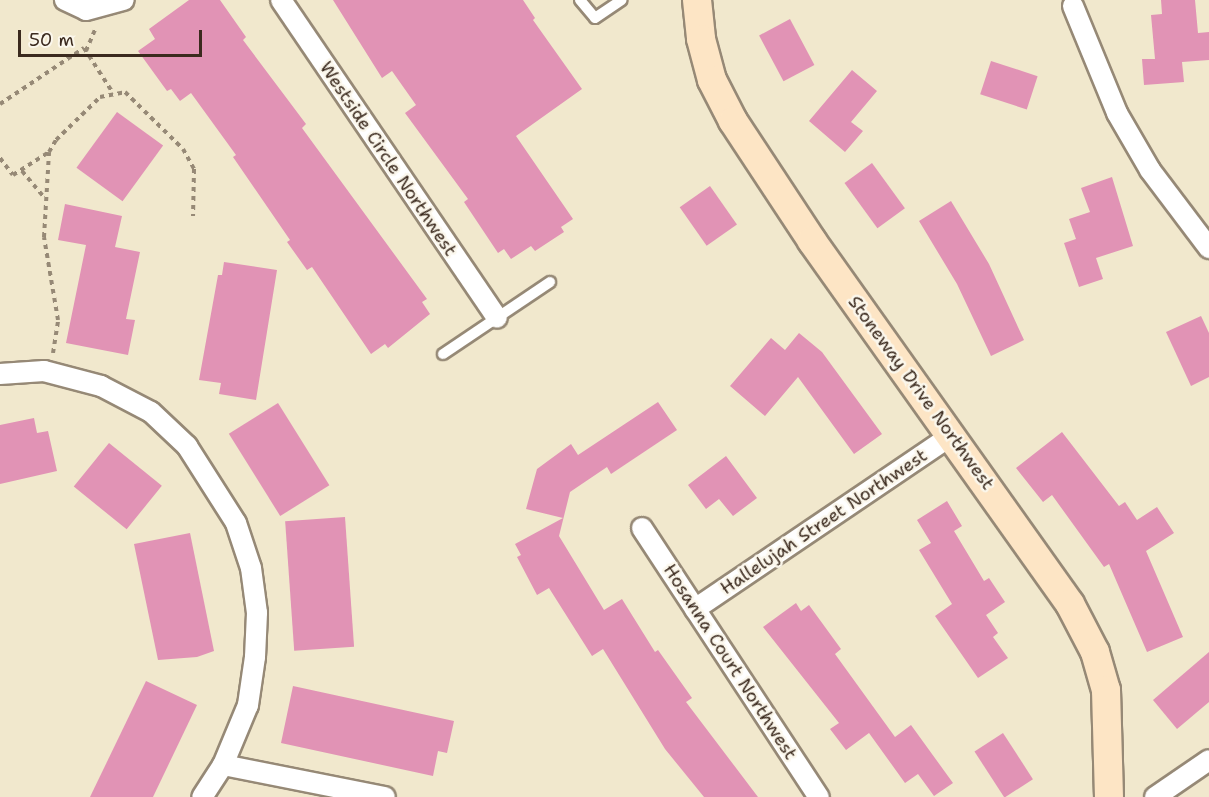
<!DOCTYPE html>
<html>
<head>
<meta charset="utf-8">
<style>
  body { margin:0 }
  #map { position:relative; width:1209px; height:797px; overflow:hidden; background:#f1e8cd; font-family:"Shantell Sans",sans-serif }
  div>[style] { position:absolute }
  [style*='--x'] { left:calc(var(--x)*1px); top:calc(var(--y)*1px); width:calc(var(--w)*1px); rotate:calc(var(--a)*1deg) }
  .building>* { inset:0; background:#e193b5; transform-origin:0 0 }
  .path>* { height:4px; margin-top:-2px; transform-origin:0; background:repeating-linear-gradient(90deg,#968976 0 4.5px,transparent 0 9px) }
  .roads { filter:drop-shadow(2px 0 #968976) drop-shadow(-2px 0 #968976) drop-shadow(0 2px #968976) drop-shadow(0 -2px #968976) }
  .lane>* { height:10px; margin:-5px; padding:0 5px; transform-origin:5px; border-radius:5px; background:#fff }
  .street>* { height:20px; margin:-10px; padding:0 10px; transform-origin:10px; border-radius:10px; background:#fff }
  .secondary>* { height:28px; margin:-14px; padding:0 14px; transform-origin:14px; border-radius:14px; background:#fde5c5 }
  span { translate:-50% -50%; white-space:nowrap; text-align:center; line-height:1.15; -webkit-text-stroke:5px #fbf7ec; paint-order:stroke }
  .street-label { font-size:18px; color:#3b2a1e }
  .scale { position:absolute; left:18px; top:30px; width:184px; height:27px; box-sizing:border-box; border:3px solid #3b2a1e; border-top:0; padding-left:8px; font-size:18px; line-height:21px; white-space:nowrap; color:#3b2a1e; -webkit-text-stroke:4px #fbf7ec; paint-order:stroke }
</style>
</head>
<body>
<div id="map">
  <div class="building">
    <div style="clip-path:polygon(189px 0,220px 0,246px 37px,243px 40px,306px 124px,302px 128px,427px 299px,422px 302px,430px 314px,388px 348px,385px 344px,371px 354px,312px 267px,307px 270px,287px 242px,290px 240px,233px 157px,236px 155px,191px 93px,180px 101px,171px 89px,167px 91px,138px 51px,155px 39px,149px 29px)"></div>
    <div style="clip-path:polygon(333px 0,523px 0,535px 18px,533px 20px,582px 89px,516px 136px,573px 219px,561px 227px,564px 232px,535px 251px,531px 246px,511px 259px,504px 249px,498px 253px,464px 202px,468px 199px,405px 113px,416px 105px,392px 71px,382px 78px)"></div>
    <div style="clip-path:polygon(1161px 0,1195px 0,1198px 33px,1209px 32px,1209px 60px,1182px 62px,1184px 82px,1144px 85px,1142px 59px,1155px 59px,1151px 15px,1162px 14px)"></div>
    <div style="left:790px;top:19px;width:52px;height:35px;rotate:62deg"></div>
    <div style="left:991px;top:61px;width:49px;height:35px;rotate:18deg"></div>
    <div style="clip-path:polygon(852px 70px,877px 91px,851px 122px,863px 131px,845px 152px,809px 121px)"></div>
    <div style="left:117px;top:112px;width:57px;height:69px;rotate:36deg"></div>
    <div style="left:872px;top:163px;width:56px;height:34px;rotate:54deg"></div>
    <div style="clip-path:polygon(1112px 177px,1133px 246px,1096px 258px,1103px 279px,1079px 287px,1064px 243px,1076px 239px,1069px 219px,1090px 212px,1081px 188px)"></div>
    <div style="left:710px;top:186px;width:47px;height:37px;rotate:55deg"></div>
    <div style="clip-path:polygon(951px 201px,989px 264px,1024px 340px,991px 356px,957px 284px,919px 221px)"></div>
    <div style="clip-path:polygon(65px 204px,122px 216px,115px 247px,140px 252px,126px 319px,135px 320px,128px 355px,66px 343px,86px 245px,58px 240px)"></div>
    <div style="clip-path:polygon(224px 262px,277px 270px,256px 400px,219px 394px,221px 383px,199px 380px,218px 275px,222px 275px)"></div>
    <div style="clip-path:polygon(1201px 316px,1209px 333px,1209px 377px,1191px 386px,1166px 332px)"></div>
    <div style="clip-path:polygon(799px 333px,822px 352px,882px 434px,854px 454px,798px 377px,765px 416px,730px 386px,771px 338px,785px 350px)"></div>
    <div style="clip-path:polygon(658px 402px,677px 430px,611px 474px,607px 467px,570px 492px,559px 536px,604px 610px,622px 599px,655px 652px,658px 650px,692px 698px,686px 702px,758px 797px,704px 797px,665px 749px,603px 649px,592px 656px,549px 588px,537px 595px,517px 557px,521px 555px,515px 544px,563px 518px,526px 509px,537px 469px,571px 444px,578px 455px)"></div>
    <div style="left:278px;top:403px;width:97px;height:58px;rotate:58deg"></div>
    <div style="clip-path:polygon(34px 418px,37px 433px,48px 431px,57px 471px,0 484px,0 425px)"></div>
    <div style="clip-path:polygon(1062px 432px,1119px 506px,1125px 502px,1137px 520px,1157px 507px,1174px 533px,1146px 551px,1183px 637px,1147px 652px,1109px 564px,1104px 567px,1052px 495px,1043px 502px,1016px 468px)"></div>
    <div style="left:109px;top:443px;width:68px;height:56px;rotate:39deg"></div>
    <div style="clip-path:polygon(726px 456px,757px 498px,733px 516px,719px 499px,706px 509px,688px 485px)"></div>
    <div style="clip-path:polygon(947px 501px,962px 526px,954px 531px,984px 581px,989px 578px,1005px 602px,986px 615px,998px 633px,993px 637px,1008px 658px,978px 678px,935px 616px,952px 604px,919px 550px,931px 543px,917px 520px)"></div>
    <div style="left:345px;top:517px;width:130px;height:60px;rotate:86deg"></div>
    <div style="clip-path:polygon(190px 533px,214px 651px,197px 657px,158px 660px,134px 544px)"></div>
    <div style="clip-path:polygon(796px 603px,801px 611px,809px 605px,841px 649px,835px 654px,895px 737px,911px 725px,953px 783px,934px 796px,918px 774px,905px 783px,869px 733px,846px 750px,830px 729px,839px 723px,763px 627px)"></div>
    <div style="clip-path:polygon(1209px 652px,1209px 702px,1177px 729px,1153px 700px)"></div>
    <div style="clip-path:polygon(146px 681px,197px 705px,153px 797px,90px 797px)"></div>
    <div style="clip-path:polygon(293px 686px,454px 721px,447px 753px,438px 751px,433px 776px,281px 743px)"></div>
    <div style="left:1003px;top:733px;width:55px;height:34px;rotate:57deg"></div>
  </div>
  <div class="path">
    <div style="--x:86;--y:51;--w:23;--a:-67"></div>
    <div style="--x:0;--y:104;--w:101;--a:-33.7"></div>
    <div style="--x:84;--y:48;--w:54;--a:57.2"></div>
    <div style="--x:0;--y:158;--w:21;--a:53"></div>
    <div style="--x:13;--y:175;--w:43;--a:-32.6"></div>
    <div style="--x:22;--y:171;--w:35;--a:50"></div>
    <div style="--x:53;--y:353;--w:33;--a:-81"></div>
    <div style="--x:58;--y:320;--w:84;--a:-99.6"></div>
    <div style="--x:44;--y:237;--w:85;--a:-86.6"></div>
    <div style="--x:49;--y:152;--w:14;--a:-60"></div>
    <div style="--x:56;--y:140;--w:62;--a:-44.3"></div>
    <div style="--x:100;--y:97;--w:25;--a:-11"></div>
    <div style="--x:125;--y:92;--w:81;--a:44.5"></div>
    <div style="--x:183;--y:149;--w:23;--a:61"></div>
    <div style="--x:194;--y:169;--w:47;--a:91.2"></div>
  </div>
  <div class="roads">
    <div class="lane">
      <div style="--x:580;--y:0;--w:23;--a:50"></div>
      <div style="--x:595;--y:18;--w:32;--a:-34"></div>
      <div style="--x:443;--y:354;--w:129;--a:-33.9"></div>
    </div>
    <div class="street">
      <div style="--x:65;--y:0;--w:23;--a:25"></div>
      <div style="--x:86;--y:10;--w:39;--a:-15"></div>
      <div style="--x:281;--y:0;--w:384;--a:55.8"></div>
      <div style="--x:1073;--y:6;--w:116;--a:67.6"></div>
      <div style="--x:1117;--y:113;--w:66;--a:59.9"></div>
      <div style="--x:1150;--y:170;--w:98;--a:52.9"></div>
      <div style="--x:0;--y:374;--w:44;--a:-3.9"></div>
      <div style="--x:44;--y:371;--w:59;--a:14.7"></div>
      <div style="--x:101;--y:386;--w:56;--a:27.5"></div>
      <div style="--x:151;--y:412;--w:50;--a:43.4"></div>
      <div style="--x:187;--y:446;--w:91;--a:57.5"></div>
      <div style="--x:236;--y:523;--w:47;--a:71.6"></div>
      <div style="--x:251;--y:568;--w:45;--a:82.4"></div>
      <div style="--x:257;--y:613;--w:44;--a:92.6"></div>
      <div style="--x:255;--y:657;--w:49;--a:98.3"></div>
      <div style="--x:248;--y:705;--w:65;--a:112.6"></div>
      <div style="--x:223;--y:765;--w:38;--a:123"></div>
      <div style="--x:642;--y:528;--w:322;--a:56.7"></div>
      <div style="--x:695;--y:609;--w:310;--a:-34.1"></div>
      <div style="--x:223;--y:765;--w:165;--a:11.2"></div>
      <div style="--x:1155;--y:797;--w:65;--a:-34.4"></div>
    </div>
    <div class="secondary">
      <div style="--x:697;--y:0;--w:39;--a:84"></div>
      <div style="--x:701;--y:39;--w:42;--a:75"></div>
      <div style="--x:712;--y:80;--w:46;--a:62.9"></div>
      <div style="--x:733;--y:121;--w:144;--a:56.6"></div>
      <div style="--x:812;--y:241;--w:445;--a:54.6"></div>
      <div style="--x:1070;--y:604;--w:54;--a:62.5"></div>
      <div style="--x:1095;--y:652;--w:40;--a:74"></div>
      <div style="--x:1106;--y:690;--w:107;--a:88.4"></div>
    </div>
  </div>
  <div class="street-label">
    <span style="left:388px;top:159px;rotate:56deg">Westside Circle Northwest</span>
    <span style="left:921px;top:393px;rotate:54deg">Stoneway Drive Northwest</span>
    <span style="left:824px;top:522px;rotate:-34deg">Hallelujah Street Northwest</span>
    <span style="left:730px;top:662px;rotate:57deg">Hosanna Court Northwest</span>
  </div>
  <div class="scale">50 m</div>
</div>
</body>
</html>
